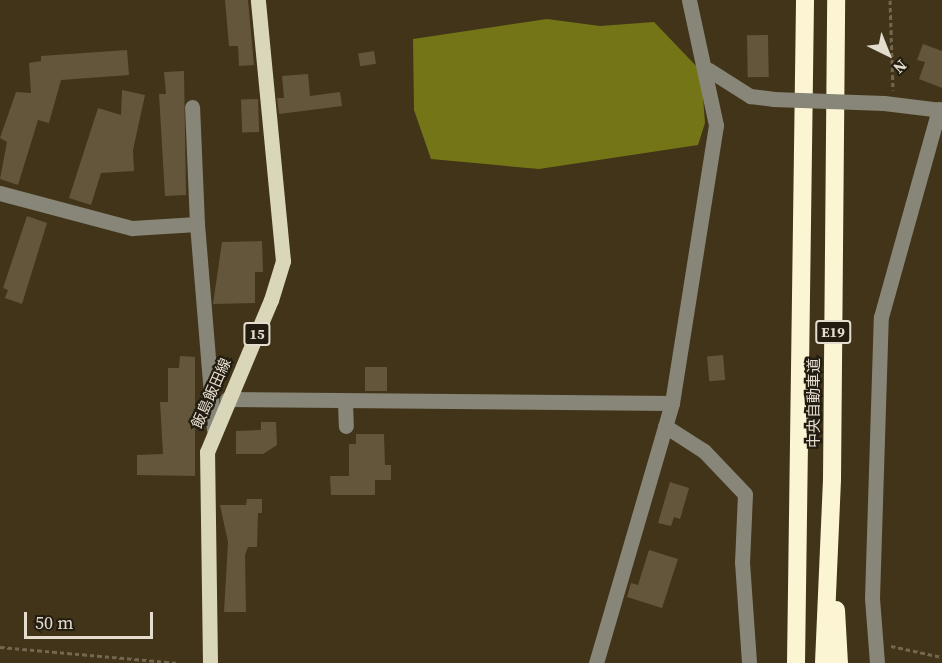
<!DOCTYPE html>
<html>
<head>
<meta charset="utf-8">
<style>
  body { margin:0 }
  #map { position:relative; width:942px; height:663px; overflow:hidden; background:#413419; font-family:"Source Serif 4","Noto Sans JP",serif }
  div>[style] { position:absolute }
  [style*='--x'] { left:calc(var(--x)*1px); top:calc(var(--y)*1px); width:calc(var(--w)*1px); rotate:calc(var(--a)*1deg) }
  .forest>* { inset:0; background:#737517 }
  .building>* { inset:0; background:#64563b; transform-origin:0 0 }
  .path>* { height:3px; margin-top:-1.5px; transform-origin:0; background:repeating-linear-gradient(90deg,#736750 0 4.5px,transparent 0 7.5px) }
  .minor>* { height:15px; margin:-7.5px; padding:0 7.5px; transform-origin:7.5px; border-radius:7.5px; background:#888678 }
  .major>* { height:15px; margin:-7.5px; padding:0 7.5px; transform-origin:7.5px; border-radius:7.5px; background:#dad6ba }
  .highway>* { height:18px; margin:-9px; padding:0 9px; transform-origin:9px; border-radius:9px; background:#fbf5d4 }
  .minor-bridge>* { height:15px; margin:-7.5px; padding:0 7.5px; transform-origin:7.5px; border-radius:7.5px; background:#888678 }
  span { translate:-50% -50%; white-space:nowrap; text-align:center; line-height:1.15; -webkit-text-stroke:4.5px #221c11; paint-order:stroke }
  .shield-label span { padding:2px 4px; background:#221c11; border:2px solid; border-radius:4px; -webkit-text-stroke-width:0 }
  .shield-label { font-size:14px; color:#e4dccd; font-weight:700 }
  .street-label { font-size:15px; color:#e4dccd }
  .north { position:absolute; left:858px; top:24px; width:60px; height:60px; -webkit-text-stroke:4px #221c11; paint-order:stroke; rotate:137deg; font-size:16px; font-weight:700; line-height:24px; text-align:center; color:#e4dccd }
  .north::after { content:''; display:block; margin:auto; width:21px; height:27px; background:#e4dccd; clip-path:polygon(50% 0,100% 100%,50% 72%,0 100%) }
  .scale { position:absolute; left:24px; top:612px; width:129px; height:27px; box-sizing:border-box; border:3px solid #e4dccd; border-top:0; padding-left:8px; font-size:18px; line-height:21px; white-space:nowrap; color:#e4dccd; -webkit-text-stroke:4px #221c11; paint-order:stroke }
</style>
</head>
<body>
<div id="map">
  <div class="forest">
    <div style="clip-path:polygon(547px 19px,600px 26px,654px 22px,701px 71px,705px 123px,698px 145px,539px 169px,431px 159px,414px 110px,413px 39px)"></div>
  </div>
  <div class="building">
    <div style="clip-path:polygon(225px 0,248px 0,254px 65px,239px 66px,238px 46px,229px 46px)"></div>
    <div style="left:768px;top:35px;width:42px;height:21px;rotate:89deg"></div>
    <div style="clip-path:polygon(923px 44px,942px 51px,942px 88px,919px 79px,925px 62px,917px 60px)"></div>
    <div style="clip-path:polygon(127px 50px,129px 75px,61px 80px,49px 123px,38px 120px,18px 185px,0 179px,7px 142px,0 138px,16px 92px,31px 93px,29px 63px,41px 61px,41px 56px)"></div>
    <div style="left:374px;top:51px;width:13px;height:16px;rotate:81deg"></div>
    <div style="clip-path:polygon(184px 71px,186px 195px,165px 196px,159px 94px,166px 94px,164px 72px)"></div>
    <div style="clip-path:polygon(308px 74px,310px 96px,340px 92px,342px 106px,279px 114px,277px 98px,284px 98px,282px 76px)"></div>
    <div style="clip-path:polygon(122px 90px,145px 95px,133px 150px,134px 171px,101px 173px,91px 205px,69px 198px,98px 108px,121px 115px)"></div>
    <div style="left:258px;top:99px;width:33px;height:17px;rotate:88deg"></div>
    <div style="clip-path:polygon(27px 216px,47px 223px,22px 304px,5px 298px,8px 290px,3px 288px)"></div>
    <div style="clip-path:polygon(262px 241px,263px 272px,255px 272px,255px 303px,213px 304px,222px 242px)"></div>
    <div style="left:723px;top:355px;width:25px;height:16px;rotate:85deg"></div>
    <div style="clip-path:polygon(180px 356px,195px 357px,195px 476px,137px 475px,137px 455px,163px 454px,160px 402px,168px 402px,168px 368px,179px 368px)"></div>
    <div style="left:387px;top:367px;width:24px;height:22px;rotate:90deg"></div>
    <div style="clip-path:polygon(261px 422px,276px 422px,277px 445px,263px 454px,236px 454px,236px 431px,261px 430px)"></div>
    <div style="clip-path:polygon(356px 434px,384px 434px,385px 465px,391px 465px,391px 480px,375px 480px,375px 495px,331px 495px,330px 476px,349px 476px,349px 444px,356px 444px)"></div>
    <div style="clip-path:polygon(670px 482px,689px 488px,680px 519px,674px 517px,671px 526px,658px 523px)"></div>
    <div style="clip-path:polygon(247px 499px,262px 499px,262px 513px,258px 513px,257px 547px,248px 547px,245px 555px,246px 612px,224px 612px,228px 542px,220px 505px,246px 505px)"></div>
    <div style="clip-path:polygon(649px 550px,678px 559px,662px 608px,627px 597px,631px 583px,638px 585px)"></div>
  </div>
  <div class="path">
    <div style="--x:890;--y:0;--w:90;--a:88.1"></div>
    <div style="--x:891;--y:646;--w:52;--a:12.2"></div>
    <div style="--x:0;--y:647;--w:179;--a:5.1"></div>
  </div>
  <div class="minor">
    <div style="--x:709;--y:70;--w:49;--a:32.4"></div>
    <div style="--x:750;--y:96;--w:23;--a:7"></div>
    <div style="--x:884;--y:103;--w:58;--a:6.9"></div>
    <div style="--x:0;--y:193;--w:137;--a:14.9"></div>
    <div style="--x:132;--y:228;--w:65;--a:-3.5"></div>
    <div style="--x:197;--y:224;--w:117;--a:-92.4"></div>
    <div style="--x:197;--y:224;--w:206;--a:85.3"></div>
    <div style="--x:227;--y:399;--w:445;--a:0.5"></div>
    <div style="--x:345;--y:402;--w:24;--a:88"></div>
    <div style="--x:665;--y:426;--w:46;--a:32.7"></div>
    <div style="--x:704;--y:451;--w:59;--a:46.4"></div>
    <div style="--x:745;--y:494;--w:68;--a:92.5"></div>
    <div style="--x:742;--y:562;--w:101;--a:86"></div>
    <div style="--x:596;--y:663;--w:271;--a:-73.7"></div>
    <div style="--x:672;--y:403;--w:281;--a:-81"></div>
    <div style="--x:716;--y:125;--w:128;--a:-102.2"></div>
    <div style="--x:877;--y:663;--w:65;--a:-94.4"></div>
    <div style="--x:872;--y:598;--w:281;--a:-88.2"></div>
    <div style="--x:881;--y:317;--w:216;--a:-74.4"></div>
  </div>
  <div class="major">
    <div style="--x:210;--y:663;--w:211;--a:-90.8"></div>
    <div style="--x:207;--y:452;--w:165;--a:-67.2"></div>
    <div style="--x:271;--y:300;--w:41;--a:-72.9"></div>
    <div style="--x:283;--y:261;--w:262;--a:-95.5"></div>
  </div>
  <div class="highway">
    <div style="--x:836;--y:610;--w:53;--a:86.8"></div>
    <div style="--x:796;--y:663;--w:663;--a:-89.22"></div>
    <div style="--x:824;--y:663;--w:184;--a:-87.5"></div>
    <div style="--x:832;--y:479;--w:479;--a:-89.5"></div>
  </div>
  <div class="minor-bridge">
    <div style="--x:773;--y:99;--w:111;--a:2.1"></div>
  </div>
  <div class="shield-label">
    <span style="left:833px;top:332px">E19</span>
    <span style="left:257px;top:334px">15</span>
  </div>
  <div class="street-label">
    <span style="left:211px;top:393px;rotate:-66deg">飯島飯田線</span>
    <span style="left:814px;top:403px;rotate:-90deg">中央自動車道</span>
  </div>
  <div class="north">N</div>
  <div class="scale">50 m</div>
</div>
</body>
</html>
